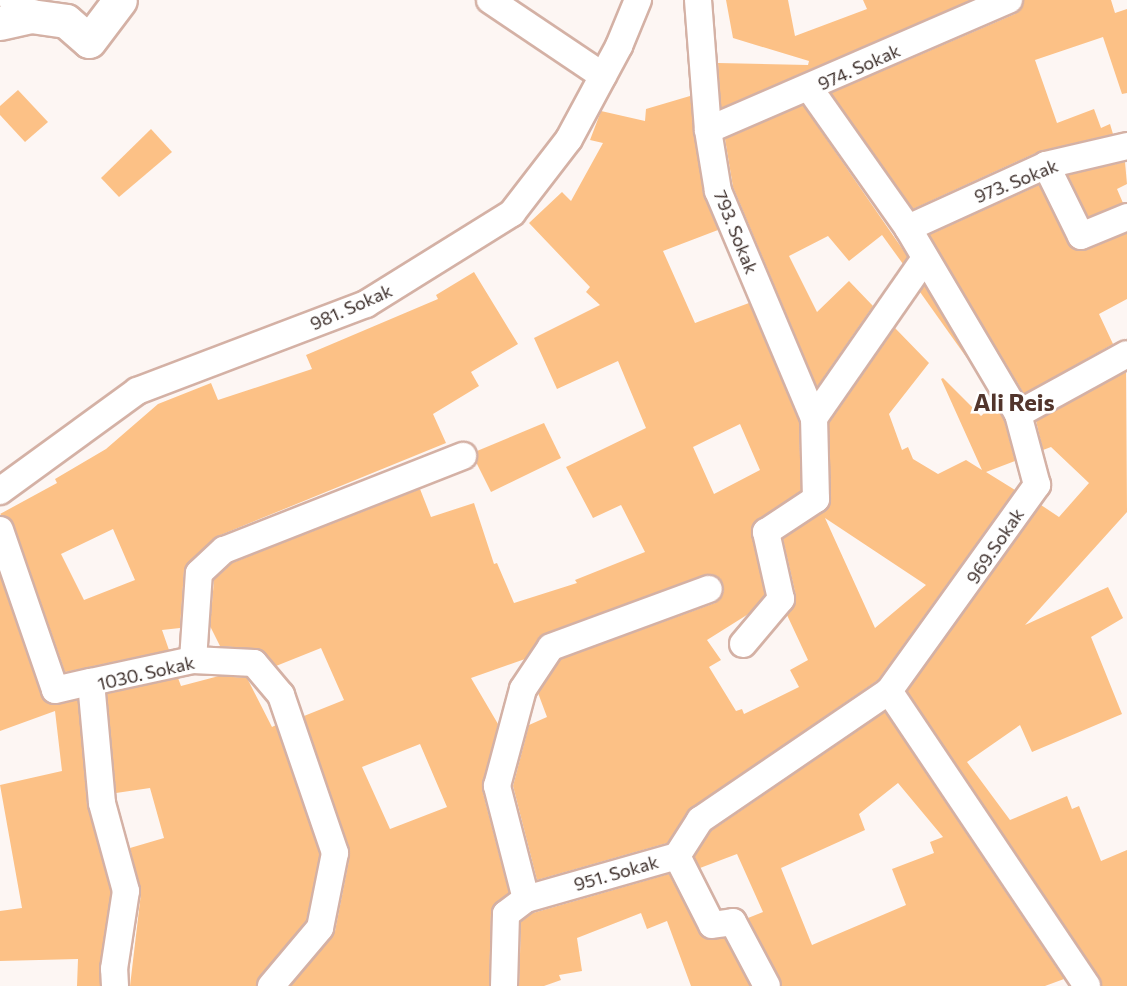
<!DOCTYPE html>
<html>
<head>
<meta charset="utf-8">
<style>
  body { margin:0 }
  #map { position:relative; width:1127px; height:986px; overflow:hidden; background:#fdf6f3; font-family:Commissioner,sans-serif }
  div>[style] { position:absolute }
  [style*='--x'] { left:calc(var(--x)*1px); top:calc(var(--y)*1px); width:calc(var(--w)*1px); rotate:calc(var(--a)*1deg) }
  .building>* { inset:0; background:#fcc186 }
  .roads { filter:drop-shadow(2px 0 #d4b1a5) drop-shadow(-2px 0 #d4b1a5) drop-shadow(0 2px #d4b1a5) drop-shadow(0 -2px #d4b1a5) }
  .minor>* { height:26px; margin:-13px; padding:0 13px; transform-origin:13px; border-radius:13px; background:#fff }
  .tertiary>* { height:33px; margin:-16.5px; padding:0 16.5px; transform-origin:16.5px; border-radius:16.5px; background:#fff }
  span { translate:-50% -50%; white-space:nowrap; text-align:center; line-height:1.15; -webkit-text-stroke:5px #fff; paint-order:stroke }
  .street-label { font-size:18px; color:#3a2c28 }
  .district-label { font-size:24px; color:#52352c; font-weight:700 }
</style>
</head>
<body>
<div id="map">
  <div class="building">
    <div style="clip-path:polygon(726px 0,788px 0,795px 36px,867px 9px,863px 0,971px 0,721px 108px,718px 63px,808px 65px,809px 61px,733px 38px)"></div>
    <div style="clip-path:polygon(1024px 0,1111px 0,1115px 13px,1127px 9px,1127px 93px,1122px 94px,1103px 37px,1035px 60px,1057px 123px,1094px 109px,1101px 128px,1110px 124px,1113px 134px,1040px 151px,913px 209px,831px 93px,1015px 14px)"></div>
    <div style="clip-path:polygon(18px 90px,48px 122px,25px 142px,0 115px,0 106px)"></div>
    <div style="clip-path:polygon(evenodd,690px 96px,703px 193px,718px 230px,663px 251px,695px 323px,749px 303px,799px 421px,801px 491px,752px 527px,765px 595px,750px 613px,707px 640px,721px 660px,709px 667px,736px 711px,742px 709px,744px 714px,799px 687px,790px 670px,808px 660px,787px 615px,796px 596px,783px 539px,829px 506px,829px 423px,895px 328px,929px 363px,889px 414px,902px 450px,908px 447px,913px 459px,938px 474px,966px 460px,982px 470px,941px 379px,943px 378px,981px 416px,995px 404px,1004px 420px,1015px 461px,986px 472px,1015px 490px,878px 680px,692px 808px,667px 843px,537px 880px,513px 786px,529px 725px,547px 717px,538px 693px,561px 659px,715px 603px,724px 591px,719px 578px,704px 575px,546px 633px,525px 659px,471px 678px,498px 724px,482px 789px,509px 893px,491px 913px,489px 986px,291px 986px,335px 931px,350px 855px,304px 716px,344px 700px,321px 648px,276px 666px,260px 649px,220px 646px,210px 626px,214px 580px,232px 563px,420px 489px,431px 517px,474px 503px,494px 564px,497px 563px,514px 603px,577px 583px,575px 580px,645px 552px,621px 505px,593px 518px,566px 467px,646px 428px,618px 361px,557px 389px,534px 338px,600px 305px,586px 292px,590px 287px,529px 223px,562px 192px,571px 201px,603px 143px,590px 140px,601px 111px,645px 121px,646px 109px,690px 96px,740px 424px,760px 470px,714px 494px,693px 447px,740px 424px,690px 96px,825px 518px,926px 585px,875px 628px,825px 518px,690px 96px,420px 744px,447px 807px,390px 829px,362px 767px,420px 744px)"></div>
    <div style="clip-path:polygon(803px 105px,908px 257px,903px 264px,882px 235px,849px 261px,828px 236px,789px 256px,817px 312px,849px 281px,873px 306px,817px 387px,733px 187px,725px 139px)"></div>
    <div style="clip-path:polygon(151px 129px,172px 152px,119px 197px,101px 178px)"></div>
    <div style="clip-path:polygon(1125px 162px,1127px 184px,1117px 189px,1123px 203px,1088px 217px,1068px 175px)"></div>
    <div style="clip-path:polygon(1039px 185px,1073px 249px,1087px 250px,1127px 233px,1127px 299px,1099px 314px,1113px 344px,1024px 394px,929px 235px)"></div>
    <div style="clip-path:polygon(evenodd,474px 272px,518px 344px,471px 372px,479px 386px,433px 414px,446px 443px,218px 536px,189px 562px,184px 571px,180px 628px,162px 630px,169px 650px,65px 672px,14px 525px,0 514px,57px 483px,55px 479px,106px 449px,158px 404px,211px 383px,218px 400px,312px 369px,306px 355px,438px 299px,436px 295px,474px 272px,113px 529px,135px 580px,84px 600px,61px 554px,113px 529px)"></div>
    <div style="clip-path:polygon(925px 285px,969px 361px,920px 292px)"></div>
    <div style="clip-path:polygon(1126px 372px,1127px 512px,1025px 625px,1108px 587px,1123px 618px,1091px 637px,1122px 714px,1032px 752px,1020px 725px,967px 762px,1010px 820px,1067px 796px,1072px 809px,1079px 806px,1101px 861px,1127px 850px,1127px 986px,1102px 986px,907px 691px,1041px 505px,1059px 517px,1089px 483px,1051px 447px,1043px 450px,1036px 421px)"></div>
    <div style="clip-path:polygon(544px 423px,561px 458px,491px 492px,476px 462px,477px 451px)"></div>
    <div style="clip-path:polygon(0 576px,41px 695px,52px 705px,78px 700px,87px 805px,111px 892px,100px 986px,77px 986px,78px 959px,0 961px,0 911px,22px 908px,0 785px,62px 771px,55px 711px,0 731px)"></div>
    <div style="clip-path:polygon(219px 676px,247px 678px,272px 727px,276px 725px,320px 854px,306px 921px,260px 976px,256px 986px,130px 986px,141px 893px,130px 848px,164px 838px,150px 788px,116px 793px,107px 694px,178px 678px,181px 686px)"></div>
    <div style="clip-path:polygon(evenodd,885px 712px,1064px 979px,1045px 986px,782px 986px,748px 918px,763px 912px,737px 854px,700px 868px,694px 857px,711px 831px,885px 712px,898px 783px,943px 837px,930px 842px,934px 853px,892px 869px,906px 905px,812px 945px,781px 868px,865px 830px,859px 814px,898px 783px)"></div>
    <div style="clip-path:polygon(669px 874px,699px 932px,706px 939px,725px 938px,750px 986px,691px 986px,667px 921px,647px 929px,641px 913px,577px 938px,582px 971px,559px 975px,561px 980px,544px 986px,519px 986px,521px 922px,533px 913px)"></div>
  </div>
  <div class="roads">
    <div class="minor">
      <div style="--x:12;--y:0;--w:25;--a:40"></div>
      <div style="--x:490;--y:0;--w:136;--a:33.9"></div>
      <div style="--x:698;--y:0;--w:130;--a:85.6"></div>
      <div style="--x:708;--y:130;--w:62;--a:80.7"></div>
      <div style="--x:718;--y:191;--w:246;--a:67.1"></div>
      <div style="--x:708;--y:130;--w:328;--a:-23.4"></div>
      <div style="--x:1046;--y:165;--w:79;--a:63.8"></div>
      <div style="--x:1081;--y:236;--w:50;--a:-22.4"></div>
      <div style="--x:908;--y:228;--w:152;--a:-24.5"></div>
      <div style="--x:1046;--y:165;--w:83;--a:-13.2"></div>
      <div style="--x:1018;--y:414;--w:124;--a:-28.8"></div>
      <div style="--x:0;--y:491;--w:170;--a:-36.1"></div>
      <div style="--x:137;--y:391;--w:245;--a:-20.8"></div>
      <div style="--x:366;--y:304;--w:172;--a:-31.9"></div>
      <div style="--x:512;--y:213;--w:93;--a:-52.4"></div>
      <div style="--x:569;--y:139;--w:106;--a:-61.7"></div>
      <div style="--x:619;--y:46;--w:50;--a:-67.6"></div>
      <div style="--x:0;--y:530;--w:169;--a:71"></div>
      <div style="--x:55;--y:690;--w:37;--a:-13"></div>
      <div style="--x:743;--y:644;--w:59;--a:-49.8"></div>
      <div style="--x:781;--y:599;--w:69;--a:-102.6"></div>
      <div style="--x:766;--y:532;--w:60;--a:-33.4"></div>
      <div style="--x:816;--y:499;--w:81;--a:-91.4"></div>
      <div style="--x:814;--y:418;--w:193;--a:-55.2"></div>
      <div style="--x:193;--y:660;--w:87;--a:-86.1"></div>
      <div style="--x:199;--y:573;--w:34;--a:-43"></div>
      <div style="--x:224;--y:550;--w:257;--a:-21.5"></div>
      <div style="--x:889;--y:691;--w:355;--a:56.1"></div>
      <div style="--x:677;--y:856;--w:77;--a:63.1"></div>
      <div style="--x:712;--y:925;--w:21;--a:-8"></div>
      <div style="--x:733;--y:922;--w:72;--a:62"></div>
      <div style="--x:526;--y:899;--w:117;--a:-104.4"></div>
      <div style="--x:497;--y:786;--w:100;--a:-75"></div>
      <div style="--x:523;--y:689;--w:50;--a:-56.3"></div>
      <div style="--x:551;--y:647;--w:168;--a:-20.2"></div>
      <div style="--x:115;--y:986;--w:17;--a:-93"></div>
      <div style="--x:114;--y:969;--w:79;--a:-81.3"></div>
      <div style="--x:126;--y:891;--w:91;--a:-105.3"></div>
      <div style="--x:102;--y:803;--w:121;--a:-95.2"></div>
      <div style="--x:91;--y:682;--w:104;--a:-12.2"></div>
      <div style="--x:193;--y:660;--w:61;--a:2.8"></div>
      <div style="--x:254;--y:663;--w:42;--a:49.8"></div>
      <div style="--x:281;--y:695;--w:167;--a:71.1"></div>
      <div style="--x:335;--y:853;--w:76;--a:101.3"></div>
      <div style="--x:320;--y:928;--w:76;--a:130.2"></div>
      <div style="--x:504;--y:986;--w:72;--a:-88.4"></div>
      <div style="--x:506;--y:914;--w:25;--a:-37"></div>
      <div style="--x:526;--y:899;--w:157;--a:-15.9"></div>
      <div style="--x:677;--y:856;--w:43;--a:-57.4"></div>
      <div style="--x:700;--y:820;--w:229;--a:-34.3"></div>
      <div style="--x:889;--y:691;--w:254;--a:-54.3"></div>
      <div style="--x:1037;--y:485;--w:73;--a:-105"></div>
      <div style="--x:1018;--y:414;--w:216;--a:-120.6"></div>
      <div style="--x:908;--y:228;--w:170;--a:-125.2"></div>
    </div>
    <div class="tertiary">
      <div style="--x:0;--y:23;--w:32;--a:-13"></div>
      <div style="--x:31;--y:16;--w:35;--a:8"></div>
      <div style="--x:66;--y:21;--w:30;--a:41"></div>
      <div style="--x:89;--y:41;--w:51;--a:-52.9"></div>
    </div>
  </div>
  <div class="street-label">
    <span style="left:859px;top:67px;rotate:-24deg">974. Sokak</span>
    <span style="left:1016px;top:181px;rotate:-22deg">973. Sokak</span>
    <span style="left:736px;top:232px;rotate:68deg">793. Sokak</span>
    <span style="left:351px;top:307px;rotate:-24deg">981. Sokak</span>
    <span style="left:995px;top:546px;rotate:-56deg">969.Sokak</span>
    <span style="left:146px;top:673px;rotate:-13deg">1030. Sokak</span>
    <span style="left:616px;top:873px;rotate:-16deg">951. Sokak</span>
  </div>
  <div class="district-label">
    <span style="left:1014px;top:402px">Ali Reis</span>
  </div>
</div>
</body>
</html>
